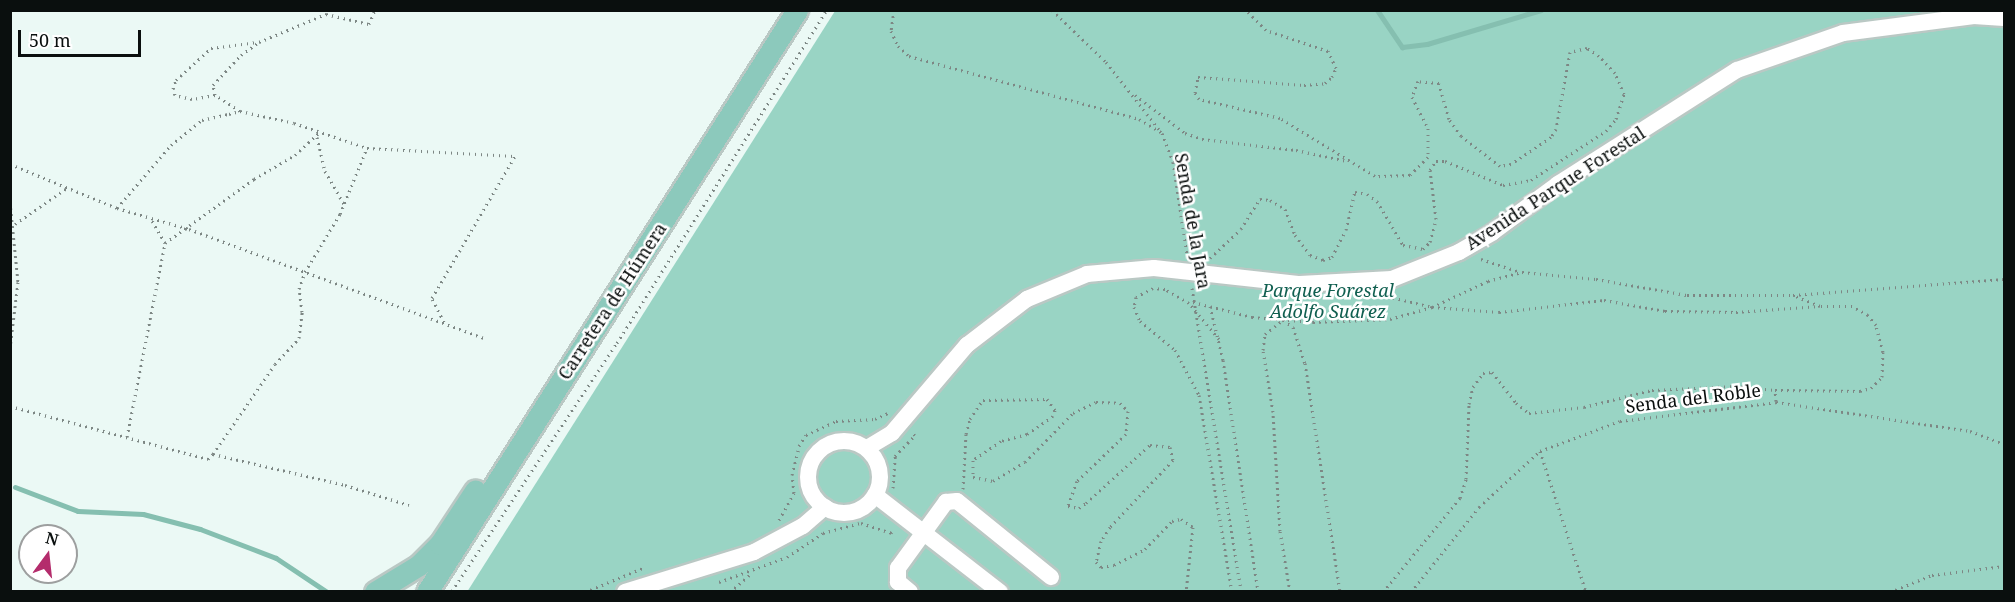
<!DOCTYPE html>
<html>
<head>
<meta charset="utf-8">
<style>
  body { margin:0 }
  #map { position:relative; width:2015px; height:602px; overflow:hidden; background:#ebf9f5; font-family:"Noto Serif",serif }
  div>[style] { position:absolute }
  [style*='--x'] { left:calc(var(--x)*1px); top:calc(var(--y)*1px); width:calc(var(--w)*1px); rotate:calc(var(--a)*1deg) }
  .forest>* { inset:0; background:#99d4c4 }
  .stream>* { height:5px; margin:-2.5px; padding:0 2.5px; transform-origin:2.5px; border-radius:2.5px; background:#85bfb0 }
  .path>* { height:3px; margin-top:-1.5px; transform-origin:0; background:repeating-linear-gradient(90deg,#7d8784 0 1.5px,transparent 0 6px) }
  .roads { filter:drop-shadow(2px 0 #bac8c4) drop-shadow(-2px 0 #bac8c4) drop-shadow(0 2px #bac8c4) drop-shadow(0 -2px #bac8c4) }
  .minor>* { height:16px; margin:-8px; padding:0 8px; transform-origin:8px; border-radius:8px; background:#fff }
  .minor>.ring { margin:-8px; padding:0; box-sizing:content-box; background:none; border:16px solid #fff; border-radius:50% }
  .major>* { height:21px; margin:-10.5px; padding:0 10.5px; transform-origin:10.5px; border-radius:10.5px; background:#8cc9bc }
  span { translate:-50% -50%; white-space:nowrap; text-align:center; line-height:1.15; -webkit-text-stroke:5px #fff; paint-order:stroke }
  .street-label { font-size:18px; color:#0a0f0e }
  .park-label { font-size:18px; color:#105f50; font-style:italic }
  .frame { position:absolute; inset:0; border:12px solid #0a0f0e; pointer-events:none }
  .north { position:absolute; left:18px; top:524px; width:60px; height:60px; box-sizing:border-box; background:#fff; border:2px solid #9d9f9f; border-radius:50%; rotate:15deg; font-size:16px; font-weight:700; line-height:24px; text-align:center; color:#0a0f0e }
  .north::after { content:''; display:block; margin:auto; width:21px; height:27px; background:#b42c6c; clip-path:polygon(50% 0,100% 100%,50% 72%,0 100%) }
  .scale { position:absolute; left:18px; top:30px; width:123px; height:27px; box-sizing:border-box; border:3px solid #0a0f0e; border-top:0; padding-left:8px; font-size:18px; line-height:21px; white-space:nowrap; color:#0a0f0e; -webkit-text-stroke:4px #fff; paint-order:stroke }
</style>
</head>
<body>
<div id="map">
  <div class="forest">
    <div style="clip-path:polygon(835px 11px,2004px 11px,2004px 591px,467px 592px)"></div>
  </div>
  <div class="stream">
    <div style="--x:1377;--y:10;--w:45;--a:56"></div>
    <div style="--x:1402;--y:47;--w:25;--a:-7"></div>
    <div style="--x:1427;--y:44;--w:119;--a:-16.6"></div>
    <div style="--x:15;--y:487;--w:67;--a:20.9"></div>
    <div style="--x:78;--y:511;--w:65;--a:2.6"></div>
    <div style="--x:143;--y:514;--w:59;--a:14.7"></div>
    <div style="--x:200;--y:529;--w:81;--a:20.9"></div>
    <div style="--x:276;--y:558;--w:61;--a:33.7"></div>
  </div>
  <div class="path">
    <div style="--x:894;--y:10;--w:21;--a:98"></div>
    <div style="--x:891;--y:31;--w:17;--a:65"></div>
    <div style="--x:898;--y:46;--w:15;--a:42"></div>
    <div style="--x:909;--y:56;--w:238;--a:15.3"></div>
    <div style="--x:1139;--y:119;--w:27;--a:31"></div>
    <div style="--x:1162;--y:133;--w:31;--a:69"></div>
    <div style="--x:1173;--y:162;--w:94;--a:81.4"></div>
    <div style="--x:1052;--y:10;--w:75;--a:43.9"></div>
    <div style="--x:1106;--y:62;--w:89;--a:51.8"></div>
    <div style="--x:215;--y:95;--w:23;--a:170"></div>
    <div style="--x:192;--y:99;--w:17;--a:-167"></div>
    <div style="--x:175;--y:95;--w:6;--a:-108"></div>
    <div style="--x:173;--y:89;--w:9;--a:-72"></div>
    <div style="--x:176;--y:80;--w:47;--a:-42.4"></div>
    <div style="--x:211;--y:48;--w:46;--a:-7.4"></div>
    <div style="--x:1135;--y:95;--w:63;--a:37.2"></div>
    <div style="--x:1185;--y:133;--w:18;--a:19"></div>
    <div style="--x:1202;--y:139;--w:95;--a:6.7"></div>
    <div style="--x:1296;--y:150;--w:52;--a:12.2"></div>
    <div style="--x:240;--y:111;--w:30;--a:-147"></div>
    <div style="--x:215;--y:95;--w:10;--a:-101"></div>
    <div style="--x:213;--y:85;--w:41;--a:-47"></div>
    <div style="--x:241;--y:55;--w:22;--a:-36"></div>
    <div style="--x:259;--y:42;--w:73;--a:-22.7"></div>
    <div style="--x:326;--y:14;--w:44;--a:13.1"></div>
    <div style="--x:369;--y:24;--w:15;--a:-67"></div>
    <div style="--x:317;--y:137;--w:35;--a:77"></div>
    <div style="--x:325;--y:171;--w:38;--a:60"></div>
    <div style="--x:10;--y:164;--w:116;--a:22.4"></div>
    <div style="--x:117;--y:208;--w:75;--a:16.3"></div>
    <div style="--x:189;--y:229;--w:314;--a:20.3"></div>
    <div style="--x:10;--y:202;--w:80;--a:84.3"></div>
    <div style="--x:18;--y:282;--w:66;--a:96.9"></div>
    <div style="--x:117;--y:208;--w:83;--a:-49.4"></div>
    <div style="--x:171;--y:145;--w:40;--a:-39"></div>
    <div style="--x:202;--y:120;--w:28;--a:-13"></div>
    <div style="--x:229;--y:114;--w:11;--a:-15"></div>
    <div style="--x:240;--y:111;--w:55;--a:12.5"></div>
    <div style="--x:294;--y:123;--w:77;--a:18.9"></div>
    <div style="--x:15;--y:224;--w:63;--a:-34.7"></div>
    <div style="--x:165;--y:243;--w:110;--a:-35.7"></div>
    <div style="--x:254;--y:179;--w:48;--a:-30.3"></div>
    <div style="--x:295;--y:155;--w:34;--a:-43"></div>
    <div style="--x:1210;--y:258;--w:42;--a:-43.1"></div>
    <div style="--x:1241;--y:229;--w:36;--a:-58"></div>
    <div style="--x:1260;--y:199;--w:10;--a:6"></div>
    <div style="--x:1270;--y:200;--w:17;--a:31"></div>
    <div style="--x:1285;--y:209;--w:28;--a:69"></div>
    <div style="--x:1295;--y:235;--w:25;--a:53"></div>
    <div style="--x:1310;--y:255;--w:14;--a:21"></div>
    <div style="--x:1323;--y:260;--w:9;--a:-18"></div>
    <div style="--x:1332;--y:257;--w:30;--a:-63"></div>
    <div style="--x:1346;--y:230;--w:39;--a:-77"></div>
    <div style="--x:1355;--y:192;--w:12;--a:9"></div>
    <div style="--x:1367;--y:194;--w:12;--a:35"></div>
    <div style="--x:1377;--y:201;--w:51;--a:59.4"></div>
    <div style="--x:1403;--y:245;--w:20;--a:11"></div>
    <div style="--x:1423;--y:249;--w:10;--a:-45"></div>
    <div style="--x:1430;--y:242;--w:24;--a:-75"></div>
    <div style="--x:1436;--y:219;--w:49;--a:-97"></div>
    <div style="--x:1430;--y:170;--w:11;--a:-56"></div>
    <div style="--x:1436;--y:161;--w:9;--a:0"></div>
    <div style="--x:1445;--y:161;--w:63;--a:22.5"></div>
    <div style="--x:1503;--y:185;--w:28;--a:-10"></div>
    <div style="--x:1531;--y:180;--w:90;--a:-33.2"></div>
    <div style="--x:1606;--y:131;--w:16;--a:-50"></div>
    <div style="--x:1616;--y:119;--w:26;--a:-72"></div>
    <div style="--x:1624;--y:94;--w:23;--a:-113"></div>
    <div style="--x:1615;--y:73;--w:23;--a:-133"></div>
    <div style="--x:1599;--y:56;--w:14;--a:-146"></div>
    <div style="--x:1587;--y:48;--w:17;--a:167"></div>
    <div style="--x:1570;--y:52;--w:78;--a:100.3"></div>
    <div style="--x:1556;--y:129;--w:9;--a:122"></div>
    <div style="--x:1551;--y:137;--w:48;--a:146"></div>
    <div style="--x:1511;--y:164;--w:11;--a:170"></div>
    <div style="--x:1500;--y:166;--w:49;--a:-142.4"></div>
    <div style="--x:1461;--y:136;--w:21;--a:-125"></div>
    <div style="--x:1449;--y:119;--w:37;--a:-106"></div>
    <div style="--x:1439;--y:83;--w:21;--a:-175"></div>
    <div style="--x:1418;--y:81;--w:17;--a:111"></div>
    <div style="--x:1412;--y:97;--w:35;--a:63"></div>
    <div style="--x:1428;--y:128;--w:29;--a:90"></div>
    <div style="--x:1428;--y:157;--w:25;--a:135"></div>
    <div style="--x:1410;--y:175;--w:35;--a:178"></div>
    <div style="--x:1375;--y:176;--w:111;--a:-148.6"></div>
    <div style="--x:1280;--y:118;--w:83;--a:-166.8"></div>
    <div style="--x:1199;--y:99;--w:7;--a:-124"></div>
    <div style="--x:1195;--y:93;--w:16;--a:-79"></div>
    <div style="--x:1198;--y:77;--w:106;--a:4.3"></div>
    <div style="--x:1304;--y:85;--w:21;--a:-5"></div>
    <div style="--x:1325;--y:83;--w:9;--a:-41"></div>
    <div style="--x:1332;--y:77;--w:10;--a:-66"></div>
    <div style="--x:1336;--y:68;--w:19;--a:-115"></div>
    <div style="--x:1328;--y:51;--w:65;--a:-161.3"></div>
    <div style="--x:1266;--y:30;--w:28;--a:-135"></div>
    <div style="--x:1481;--y:259;--w:41;--a:18.4"></div>
    <div style="--x:1192;--y:288;--w:308;--a:80.8"></div>
    <div style="--x:1387;--y:296;--w:46;--a:13.7"></div>
    <div style="--x:1432;--y:307;--w:67;--a:4.3"></div>
    <div style="--x:1499;--y:312;--w:106;--a:-6.5"></div>
    <div style="--x:1604;--y:300;--w:62;--a:10.2"></div>
    <div style="--x:1665;--y:311;--w:71;--a:0.8"></div>
    <div style="--x:1736;--y:312;--w:84;--a:-4.1"></div>
    <div style="--x:1193;--y:302;--w:61;--a:14.3"></div>
    <div style="--x:1252;--y:317;--w:61;--a:4.7"></div>
    <div style="--x:1313;--y:322;--w:77;--a:-2.2"></div>
    <div style="--x:1390;--y:319;--w:44;--a:-15.9"></div>
    <div style="--x:1432;--y:307;--w:62;--a:-24.9"></div>
    <div style="--x:1488;--y:281;--w:35;--a:-15"></div>
    <div style="--x:1522;--y:272;--w:74;--a:5.4"></div>
    <div style="--x:1596;--y:279;--w:92;--a:10"></div>
    <div style="--x:1687;--y:295;--w:106;--a:0"></div>
    <div style="--x:1793;--y:295;--w:212;--a:-4.3"></div>
    <div style="--x:1210;--y:306;--w:56;--a:76.5"></div>
    <div style="--x:1223;--y:360;--w:235;--a:81.4"></div>
    <div style="--x:444;--y:322;--w:27;--a:-117"></div>
    <div style="--x:432;--y:298;--w:164;--a:-59.7"></div>
    <div style="--x:1219;--y:339;--w:47;--a:-129.8"></div>
    <div style="--x:1189;--y:303;--w:28;--a:-150"></div>
    <div style="--x:1165;--y:289;--w:12;--a:-175"></div>
    <div style="--x:1153;--y:288;--w:19;--a:152"></div>
    <div style="--x:1136;--y:297;--w:10;--a:101"></div>
    <div style="--x:1134;--y:307;--w:15;--a:67"></div>
    <div style="--x:1140;--y:321;--w:45;--a:39.6"></div>
    <div style="--x:1175;--y:350;--w:51;--a:61.9"></div>
    <div style="--x:1199;--y:395;--w:200;--a:80.5"></div>
    <div style="--x:1776;--y:401;--w:11;--a:-95"></div>
    <div style="--x:1775;--y:390;--w:85;--a:0.7"></div>
    <div style="--x:1860;--y:391;--w:11;--a:-15"></div>
    <div style="--x:1871;--y:388;--w:16;--a:-45"></div>
    <div style="--x:1882;--y:377;--w:25;--a:-88"></div>
    <div style="--x:1883;--y:352;--w:28;--a:-105"></div>
    <div style="--x:1876;--y:325;--w:13;--a:-129"></div>
    <div style="--x:1868;--y:315;--w:18;--a:-151"></div>
    <div style="--x:1852;--y:306;--w:32;--a:180"></div>
    <div style="--x:1820;--y:306;--w:27;--a:-158"></div>
    <div style="--x:10;--y:406;--w:205;--a:15"></div>
    <div style="--x:208;--y:459;--w:7;--a:-45"></div>
    <div style="--x:213;--y:454;--w:136;--a:13.2"></div>
    <div style="--x:345;--y:485;--w:67;--a:17.4"></div>
    <div style="--x:127;--y:437;--w:198;--a:-78.9"></div>
    <div style="--x:165;--y:243;--w:28;--a:-120"></div>
    <div style="--x:1540;--y:451;--w:148;--a:71.9"></div>
    <div style="--x:213;--y:454;--w:109;--a:-55.4"></div>
    <div style="--x:275;--y:364;--w:35;--a:-47"></div>
    <div style="--x:299;--y:338;--w:26;--a:-83"></div>
    <div style="--x:302;--y:312;--w:23;--a:-97"></div>
    <div style="--x:299;--y:289;--w:18;--a:-71"></div>
    <div style="--x:305;--y:272;--w:68;--a:-58.9"></div>
    <div style="--x:340;--y:214;--w:71;--a:-67.8"></div>
    <div style="--x:367;--y:148;--w:148;--a:3.1"></div>
    <div style="--x:893;--y:488;--w:32;--a:-86"></div>
    <div style="--x:895;--y:456;--w:29;--a:-46"></div>
    <div style="--x:915;--y:435;--w:4;--a:-146"></div>
    <div style="--x:963;--y:489;--w:55;--a:-86.9"></div>
    <div style="--x:966;--y:434;--w:16;--a:-75"></div>
    <div style="--x:970;--y:419;--w:23;--a:-56"></div>
    <div style="--x:983;--y:400;--w:64;--a:-0.9"></div>
    <div style="--x:1047;--y:399;--w:14;--a:54"></div>
    <div style="--x:1055;--y:410;--w:6;--a:108"></div>
    <div style="--x:1053;--y:416;--w:32;--a:145"></div>
    <div style="--x:1027;--y:434;--w:27;--a:165"></div>
    <div style="--x:1001;--y:441;--w:34;--a:146"></div>
    <div style="--x:973;--y:460;--w:17;--a:90"></div>
    <div style="--x:973;--y:477;--w:20;--a:11"></div>
    <div style="--x:993;--y:481;--w:37;--a:-31"></div>
    <div style="--x:1025;--y:462;--w:69;--a:-45.6"></div>
    <div style="--x:1073;--y:413;--w:25;--a:-26"></div>
    <div style="--x:1096;--y:402;--w:24;--a:2"></div>
    <div style="--x:1120;--y:403;--w:11;--a:45"></div>
    <div style="--x:1128;--y:411;--w:23;--a:95"></div>
    <div style="--x:1126;--y:434;--w:68;--a:136.2"></div>
    <div style="--x:1077;--y:481;--w:27;--a:110"></div>
    <div style="--x:1068;--y:506;--w:11;--a:10"></div>
    <div style="--x:1079;--y:508;--w:9;--a:-36"></div>
    <div style="--x:1086;--y:503;--w:86;--a:-42.2"></div>
    <div style="--x:1150;--y:445;--w:20;--a:6"></div>
    <div style="--x:1170;--y:447;--w:13;--a:77"></div>
    <div style="--x:1173;--y:460;--w:92;--a:133.2"></div>
    <div style="--x:1110;--y:527;--w:17;--a:123"></div>
    <div style="--x:1101;--y:541;--w:22;--a:103"></div>
    <div style="--x:1096;--y:562;--w:7;--a:45"></div>
    <div style="--x:1101;--y:567;--w:13;--a:-9"></div>
    <div style="--x:1114;--y:565;--w:35;--a:-27"></div>
    <div style="--x:1145;--y:549;--w:39;--a:-46"></div>
    <div style="--x:1172;--y:521;--w:9;--a:-13"></div>
    <div style="--x:1181;--y:519;--w:14;--a:34"></div>
    <div style="--x:1193;--y:527;--w:65;--a:96.1"></div>
    <div style="--x:779;--y:520;--w:31;--a:-61"></div>
    <div style="--x:794;--y:493;--w:18;--a:-96"></div>
    <div style="--x:792;--y:475;--w:30;--a:-76"></div>
    <div style="--x:799;--y:446;--w:13;--a:-58"></div>
    <div style="--x:806;--y:435;--w:33;--a:-25"></div>
    <div style="--x:836;--y:421;--w:39;--a:-3"></div>
    <div style="--x:875;--y:419;--w:14;--a:-25"></div>
    <div style="--x:719;--y:582;--w:72;--a:-20.2"></div>
    <div style="--x:787;--y:557;--w:43;--a:-33.7"></div>
    <div style="--x:823;--y:533;--w:39;--a:-15"></div>
    <div style="--x:861;--y:523;--w:32;--a:18"></div>
    <div style="--x:891;--y:533;--w:4;--a:-56"></div>
    <div style="--x:452;--y:591;--w:298;--a:-56.4"></div>
    <div style="--x:617;--y:343;--w:394;--a:-57.8"></div>
    <div style="--x:585;--y:592;--w:63;--a:-22.5"></div>
    <div style="--x:730;--y:592;--w:29;--a:-41"></div>
    <div style="--x:1290;--y:592;--w:62;--a:-99.3"></div>
    <div style="--x:1280;--y:531;--w:119;--a:-93.4"></div>
    <div style="--x:1273;--y:412;--w:63;--a:-99.2"></div>
    <div style="--x:1263;--y:350;--w:16;--a:-83"></div>
    <div style="--x:1265;--y:334;--w:23;--a:-38"></div>
    <div style="--x:1283;--y:320;--w:12;--a:35"></div>
    <div style="--x:1293;--y:327;--w:38;--a:72"></div>
    <div style="--x:1305;--y:363;--w:232;--a:81.3"></div>
    <div style="--x:1383;--y:592;--w:122;--a:-50.7"></div>
    <div style="--x:1460;--y:498;--w:20;--a:-72"></div>
    <div style="--x:1466;--y:479;--w:75;--a:-87.7"></div>
    <div style="--x:1469;--y:404;--w:17;--a:-77"></div>
    <div style="--x:1473;--y:387;--w:17;--a:-54"></div>
    <div style="--x:1483;--y:373;--w:9;--a:-6"></div>
    <div style="--x:1492;--y:372;--w:39;--a:52"></div>
    <div style="--x:1516;--y:403;--w:16;--a:38"></div>
    <div style="--x:1529;--y:413;--w:55;--a:-6.2"></div>
    <div style="--x:1584;--y:407;--w:70;--a:-14"></div>
    <div style="--x:1652;--y:390;--w:83;--a:-2.8"></div>
    <div style="--x:1735;--y:386;--w:40;--a:5.7"></div>
    <div style="--x:1411;--y:592;--w:109;--a:-51.3"></div>
    <div style="--x:1479;--y:507;--w:83;--a:-42.6"></div>
    <div style="--x:1540;--y:451;--w:85;--a:-20.6"></div>
    <div style="--x:1620;--y:421;--w:157;--a:-6.9"></div>
    <div style="--x:1776;--y:402;--w:196;--a:8.5"></div>
    <div style="--x:1970;--y:431;--w:36;--a:21"></div>
    <div style="--x:1890;--y:592;--w:45;--a:-22"></div>
    <div style="--x:1932;--y:575;--w:73;--a:-7.1"></div>
  </div>
  <div class="roads">
    <div class="minor">
      <div class="ring" style="left:808px;top:441px;width:56px;height:56px"></div>
      <div style="--x:867;--y:448;--w:29;--a:-31"></div>
      <div style="--x:892;--y:433;--w:116;--a:-49.6"></div>
      <div style="--x:967;--y:345;--w:76;--a:-37.5"></div>
      <div style="--x:1027;--y:299;--w:65;--a:-22.6"></div>
      <div style="--x:1087;--y:274;--w:67;--a:-5.1"></div>
      <div style="--x:1154;--y:268;--w:147;--a:6.3"></div>
      <div style="--x:1300;--y:284;--w:92;--a:-3.1"></div>
      <div style="--x:1392;--y:279;--w:72;--a:-21.9"></div>
      <div style="--x:1459;--y:252;--w:39;--a:-30"></div>
      <div style="--x:1493;--y:232;--w:81;--a:-36.4"></div>
      <div style="--x:1558;--y:184;--w:212;--a:-32.5"></div>
      <div style="--x:1737;--y:70;--w:112;--a:-19.2"></div>
      <div style="--x:1843;--y:33;--w:132;--a:-7.4"></div>
      <div style="--x:1974;--y:16;--w:30;--a:4"></div>
      <div style="--x:875;--y:495;--w:158;--a:37.8"></div>
      <div style="--x:625;--y:592;--w:135;--a:-17.2"></div>
      <div style="--x:754;--y:552;--w:55;--a:-28"></div>
      <div style="--x:803;--y:526;--w:29;--a:-41"></div>
      <div style="--x:910;--y:592;--w:16;--a:-140"></div>
      <div style="--x:898;--y:582;--w:14;--a:-90"></div>
      <div style="--x:898;--y:568;--w:82;--a:-54"></div>
      <div style="--x:946;--y:502;--w:11;--a:-5"></div>
      <div style="--x:957;--y:501;--w:121;--a:39"></div>
    </div>
    <div class="major">
      <div style="--x:375;--y:592;--w:52;--a:-31.5"></div>
      <div style="--x:419;--y:565;--w:30;--a:-45"></div>
      <div style="--x:440;--y:544;--w:64;--a:-56.6"></div>
      <div style="--x:427;--y:592;--w:690;--a:-57.55"></div>
    </div>
  </div>
  <div class="street-label">
    <span style="left:1555px;top:188px;rotate:-33deg">Avenida Parque Forestal</span>
    <span style="left:1193px;top:221px;rotate:80deg">Senda de la Jara</span>
    <span style="left:612px;top:301px;rotate:-57deg">Carretera de Húmera</span>
    <span style="left:1693px;top:398px;rotate:-7deg">Senda del Roble</span>
  </div>
  <div class="park-label">
    <span style="left:1328px;top:301px">Parque Forestal<br>Adolfo Suárez</span>
  </div>
  <div class="frame"></div>
  <div class="north">N</div>
  <div class="scale">50 m</div>
</div>
</body>
</html>
